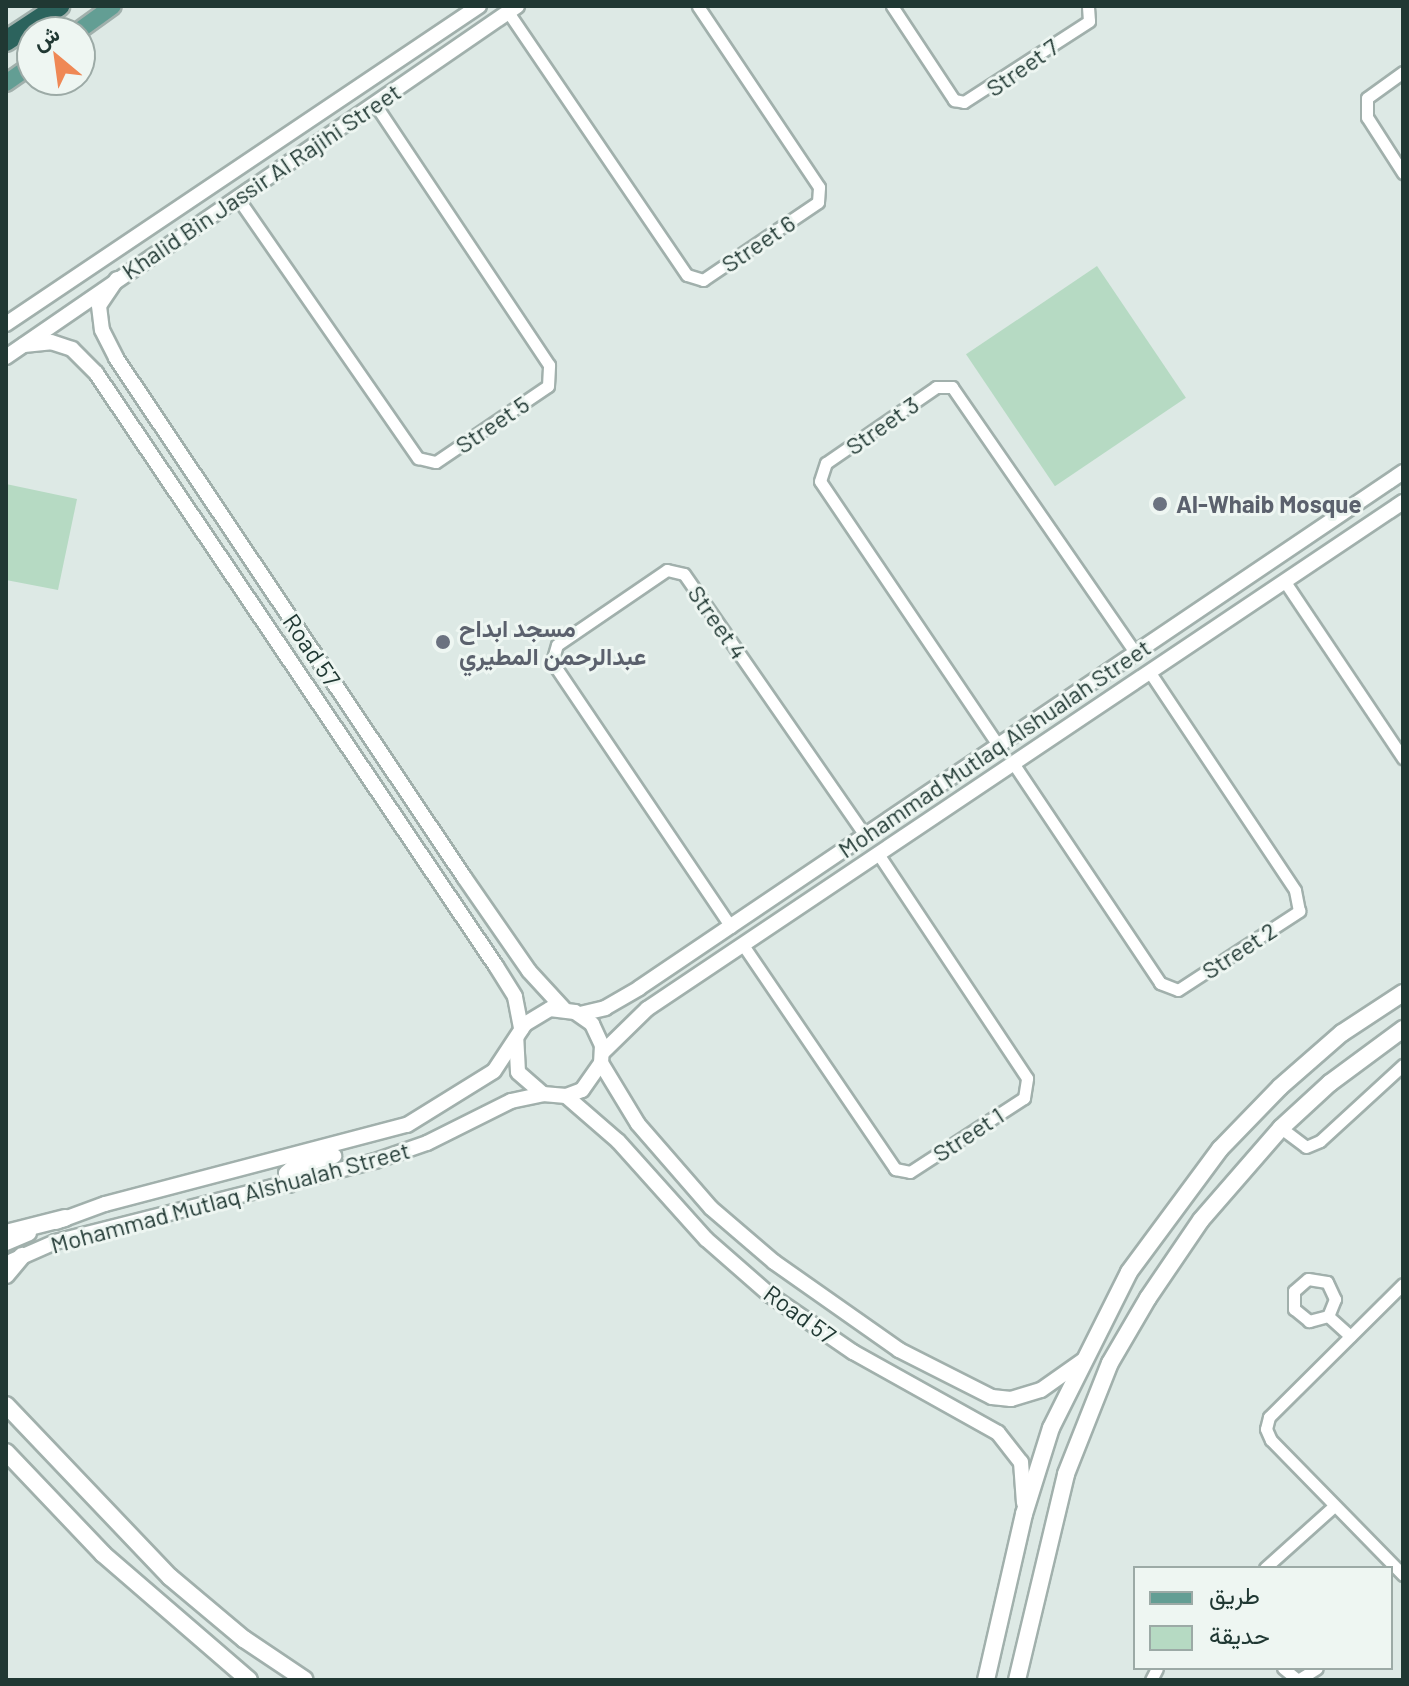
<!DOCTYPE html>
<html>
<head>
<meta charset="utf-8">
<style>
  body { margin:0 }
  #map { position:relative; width:1409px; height:1686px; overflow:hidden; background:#dde9e5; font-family:Barlow,Vazirmatn,sans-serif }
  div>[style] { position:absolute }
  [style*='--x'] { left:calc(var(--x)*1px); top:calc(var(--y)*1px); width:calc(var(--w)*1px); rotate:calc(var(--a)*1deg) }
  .green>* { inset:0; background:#b6dac3; transform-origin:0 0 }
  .roads { filter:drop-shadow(2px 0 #a1b0ac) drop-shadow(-2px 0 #a1b0ac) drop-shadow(0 2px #a1b0ac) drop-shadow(0 -2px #a1b0ac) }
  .minor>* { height:11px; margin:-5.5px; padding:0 5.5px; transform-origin:5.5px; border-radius:5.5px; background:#fff }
  .tertiary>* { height:14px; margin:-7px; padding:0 7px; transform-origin:7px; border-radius:7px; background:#fff }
  .secondary>* { height:16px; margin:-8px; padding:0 8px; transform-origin:8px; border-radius:8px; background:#fff }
  .primary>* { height:16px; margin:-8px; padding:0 8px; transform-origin:8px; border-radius:8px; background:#639e94 }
  .motorway>* { height:20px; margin:-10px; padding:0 10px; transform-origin:10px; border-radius:10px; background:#2c635d }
  .dots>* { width:22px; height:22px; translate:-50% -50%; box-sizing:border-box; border:4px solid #eef6f2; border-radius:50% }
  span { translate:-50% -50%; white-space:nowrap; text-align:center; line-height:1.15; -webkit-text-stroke:6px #eef6f2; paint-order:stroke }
  .street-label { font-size:24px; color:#203833 }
  .worship-label { font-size:24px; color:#5b616d; font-weight:700 }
  .left { translate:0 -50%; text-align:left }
  .frame { position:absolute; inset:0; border:8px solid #203833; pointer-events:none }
  .legend { position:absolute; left:1133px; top:1566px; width:260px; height:104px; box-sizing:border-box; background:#eef6f2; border:2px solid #9caaa6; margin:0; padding:10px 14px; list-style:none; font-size:24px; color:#203833 }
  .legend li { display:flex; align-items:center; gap:16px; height:40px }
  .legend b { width:40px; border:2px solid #9caaa6 }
  .north { position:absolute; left:16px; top:16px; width:80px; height:80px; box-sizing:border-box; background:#eef6f2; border:2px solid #9caaa6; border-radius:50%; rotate:331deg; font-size:22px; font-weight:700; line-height:32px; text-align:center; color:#203833 }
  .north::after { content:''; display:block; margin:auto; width:28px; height:36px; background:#ef8855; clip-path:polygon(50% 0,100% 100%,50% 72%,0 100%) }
</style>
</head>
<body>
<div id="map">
  <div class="green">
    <div style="left:1097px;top:266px;width:159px;height:158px;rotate:56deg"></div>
    <div style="clip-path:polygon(6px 484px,77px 499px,58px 590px,6px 580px)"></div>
  </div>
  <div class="roads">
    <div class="minor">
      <div style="--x:892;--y:6;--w:113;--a:56.6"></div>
      <div style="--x:954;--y:100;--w:10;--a:11"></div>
      <div style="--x:964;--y:102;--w:149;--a:-32.9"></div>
      <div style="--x:1089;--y:21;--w:15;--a:-94"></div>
      <div style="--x:508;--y:12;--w:318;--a:55.8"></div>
      <div style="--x:687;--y:275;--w:17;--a:17"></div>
      <div style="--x:703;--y:280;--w:139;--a:-34.1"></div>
      <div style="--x:818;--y:202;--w:15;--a:-86"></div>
      <div style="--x:819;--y:187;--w:218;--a:-123.8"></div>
      <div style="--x:1403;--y:72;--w:44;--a:144.2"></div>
      <div style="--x:1367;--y:98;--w:19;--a:90"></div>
      <div style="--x:1367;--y:117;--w:67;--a:57.3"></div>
      <div style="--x:237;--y:197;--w:318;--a:55.3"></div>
      <div style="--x:418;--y:458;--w:18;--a:13"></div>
      <div style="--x:436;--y:462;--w:135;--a:-34.2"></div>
      <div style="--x:548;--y:386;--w:21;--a:-87"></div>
      <div style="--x:549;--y:365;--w:315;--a:-123.7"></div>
      <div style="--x:1285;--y:582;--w:212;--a:56.2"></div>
      <div style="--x:998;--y:745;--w:318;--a:-124"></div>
      <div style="--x:820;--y:481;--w:19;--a:-72"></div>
      <div style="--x:826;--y:463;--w:134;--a:-34.6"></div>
      <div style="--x:936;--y:387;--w:16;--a:0"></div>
      <div style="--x:952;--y:387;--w:322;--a:55.4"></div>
      <div style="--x:1013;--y:763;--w:265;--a:56.2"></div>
      <div style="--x:1160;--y:983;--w:19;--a:21"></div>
      <div style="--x:1178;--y:990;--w:145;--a:-33.1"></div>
      <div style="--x:1299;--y:911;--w:21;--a:-101"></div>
      <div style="--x:1295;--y:890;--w:263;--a:-123.7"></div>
      <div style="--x:731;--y:927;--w:320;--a:-124"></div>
      <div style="--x:552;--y:662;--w:18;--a:-74"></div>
      <div style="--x:557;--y:645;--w:133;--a:-34.3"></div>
      <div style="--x:667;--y:570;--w:17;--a:13"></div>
      <div style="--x:684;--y:574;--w:318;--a:55.3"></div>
      <div style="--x:743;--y:945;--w:271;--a:55.8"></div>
      <div style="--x:895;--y:1169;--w:15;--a:11"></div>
      <div style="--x:910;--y:1172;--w:136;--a:-33"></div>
      <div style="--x:1024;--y:1098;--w:20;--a:-81"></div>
      <div style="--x:1027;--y:1078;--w:268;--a:-123.6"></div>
      <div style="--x:1281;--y:1128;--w:31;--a:37"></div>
      <div style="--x:1306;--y:1147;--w:15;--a:-23"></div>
      <div style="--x:1320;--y:1141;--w:113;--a:-42.5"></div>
      <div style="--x:1308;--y:1279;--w:19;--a:9"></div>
      <div style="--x:1327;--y:1282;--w:19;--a:65"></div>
      <div style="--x:1335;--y:1299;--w:18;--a:112"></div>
      <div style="--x:1328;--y:1316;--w:20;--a:165"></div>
      <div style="--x:1309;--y:1321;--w:19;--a:-141"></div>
      <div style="--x:1294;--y:1309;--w:18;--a:-90"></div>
      <div style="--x:1294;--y:1291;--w:18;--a:-41"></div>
      <div style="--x:1403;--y:1284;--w:189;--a:135.2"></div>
      <div style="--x:1269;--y:1417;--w:12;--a:104"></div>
      <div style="--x:1266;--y:1429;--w:12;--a:66"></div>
      <div style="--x:1271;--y:1440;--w:189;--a:45.6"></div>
      <div style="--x:1328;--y:1316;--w:30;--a:42"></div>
      <div style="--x:1265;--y:1568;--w:93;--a:-41.9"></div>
      <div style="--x:1283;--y:1668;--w:19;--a:39"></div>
      <div style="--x:1298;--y:1680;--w:22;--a:-32"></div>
      <div style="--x:1151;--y:1680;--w:13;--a:-63"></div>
    </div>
    <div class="tertiary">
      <div style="--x:117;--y:279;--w:32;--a:124"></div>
      <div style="--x:99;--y:306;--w:24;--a:83"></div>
      <div style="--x:102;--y:330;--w:31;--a:63"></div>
      <div style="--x:116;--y:358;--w:625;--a:56.16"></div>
      <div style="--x:464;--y:877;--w:114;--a:55.3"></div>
      <div style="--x:529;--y:971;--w:52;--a:47.4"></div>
      <div style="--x:6;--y:324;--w:570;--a:-33.91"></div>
      <div style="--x:24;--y:345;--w:27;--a:-6"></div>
      <div style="--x:51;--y:342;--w:22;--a:18"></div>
      <div style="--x:72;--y:349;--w:34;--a:45"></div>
      <div style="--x:96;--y:373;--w:715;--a:56"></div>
      <div style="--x:496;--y:966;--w:36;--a:58"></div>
      <div style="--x:515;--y:997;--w:33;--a:79"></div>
      <div style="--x:6;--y:357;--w:620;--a:-34.48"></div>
      <div style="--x:580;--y:1014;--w:26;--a:-13"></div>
      <div style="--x:605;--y:1008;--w:39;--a:-30"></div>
      <div style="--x:639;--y:988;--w:922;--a:-34.03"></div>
      <div style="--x:602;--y:1053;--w:63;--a:-44.4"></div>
      <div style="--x:647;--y:1009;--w:910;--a:-33.85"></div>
      <div style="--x:601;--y:1063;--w:71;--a:58.8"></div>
      <div style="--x:638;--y:1124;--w:111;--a:49"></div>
      <div style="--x:711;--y:1208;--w:83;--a:40.6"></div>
      <div style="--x:774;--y:1262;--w:153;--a:35.1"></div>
      <div style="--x:899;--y:1350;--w:104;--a:26.8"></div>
      <div style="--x:992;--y:1397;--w:19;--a:6"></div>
      <div style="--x:1011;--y:1399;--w:31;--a:-17"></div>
      <div style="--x:1041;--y:1390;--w:50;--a:-35.3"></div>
      <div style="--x:566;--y:1096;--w:69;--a:40.9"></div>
      <div style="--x:618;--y:1141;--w:132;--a:48.1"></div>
      <div style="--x:706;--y:1239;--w:85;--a:41.2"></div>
      <div style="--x:770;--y:1295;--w:101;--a:34.5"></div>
      <div style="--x:853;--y:1352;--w:166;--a:29.2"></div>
      <div style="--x:998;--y:1433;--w:37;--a:52"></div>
      <div style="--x:1021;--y:1462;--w:41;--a:85.8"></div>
      <div style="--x:289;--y:1185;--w:12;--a:-104"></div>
      <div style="--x:286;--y:1173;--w:8;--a:-40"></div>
      <div style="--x:292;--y:1168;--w:44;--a:-15.9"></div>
      <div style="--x:56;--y:1222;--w:52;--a:-20.2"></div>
      <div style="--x:105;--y:1204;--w:312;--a:-14.7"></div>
      <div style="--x:407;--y:1125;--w:102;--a:-31.8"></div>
      <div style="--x:494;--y:1071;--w:56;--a:-56.6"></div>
      <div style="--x:525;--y:1024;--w:29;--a:-31"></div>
      <div style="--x:550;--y:1009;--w:25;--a:7"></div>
      <div style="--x:575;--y:1012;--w:21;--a:35"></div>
      <div style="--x:592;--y:1024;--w:23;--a:65"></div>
      <div style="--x:602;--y:1045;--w:18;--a:93"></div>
      <div style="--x:601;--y:1063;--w:33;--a:125"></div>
      <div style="--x:582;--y:1090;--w:17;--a:159"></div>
      <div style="--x:566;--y:1096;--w:23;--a:-175"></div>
      <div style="--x:543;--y:1094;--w:33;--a:-139"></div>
      <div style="--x:518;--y:1072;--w:33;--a:-93"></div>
      <div style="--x:6;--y:1243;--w:25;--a:-23"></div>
      <div style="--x:12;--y:1261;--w:47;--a:-23.8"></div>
      <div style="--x:55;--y:1242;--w:330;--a:-14.2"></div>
      <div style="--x:375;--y:1161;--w:55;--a:-19.1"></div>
      <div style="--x:427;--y:1143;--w:94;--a:-26.6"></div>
      <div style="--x:511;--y:1101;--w:33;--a:-12"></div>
    </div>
    <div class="secondary">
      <div style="--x:6;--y:1233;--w:61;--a:-14.3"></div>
      <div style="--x:6;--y:1275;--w:25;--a:-50"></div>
      <div style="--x:6;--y:1405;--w:238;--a:46.4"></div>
      <div style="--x:170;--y:1577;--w:97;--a:40"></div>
      <div style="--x:244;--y:1639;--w:73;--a:33.9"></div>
      <div style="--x:6;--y:1452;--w:141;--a:46.4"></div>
      <div style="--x:103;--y:1554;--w:193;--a:40.8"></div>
      <div style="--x:986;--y:1680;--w:170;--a:-77.1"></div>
      <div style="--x:1024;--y:1514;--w:90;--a:-72.6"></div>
      <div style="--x:1051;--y:1428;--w:174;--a:-63.4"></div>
      <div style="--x:1129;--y:1272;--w:153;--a:-53.5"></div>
      <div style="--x:1220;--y:1149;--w:86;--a:-45.9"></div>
      <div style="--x:1280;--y:1087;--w:82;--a:-41.1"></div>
      <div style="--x:1342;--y:1033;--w:73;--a:-33.3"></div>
      <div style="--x:1017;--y:1680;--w:212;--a:-76.6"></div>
      <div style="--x:1066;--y:1474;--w:119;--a:-68.4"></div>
      <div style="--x:1110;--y:1363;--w:75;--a:-59.7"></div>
      <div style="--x:1148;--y:1298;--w:94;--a:-55.8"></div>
      <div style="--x:1201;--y:1220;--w:122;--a:-49"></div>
      <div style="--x:1281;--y:1128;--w:67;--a:-42.6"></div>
      <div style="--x:1330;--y:1083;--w:91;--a:-36.5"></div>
    </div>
    <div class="primary">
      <div style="--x:77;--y:32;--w:44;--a:-35.8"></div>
      <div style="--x:6;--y:83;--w:32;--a:-35"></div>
    </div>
    <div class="motorway">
      <div style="--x:6;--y:41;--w:64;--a:-33.4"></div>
    </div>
  </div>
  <div class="dots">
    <div style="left:1160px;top:504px;background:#6b7280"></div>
    <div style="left:443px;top:642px;background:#6b7280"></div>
  </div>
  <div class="street-label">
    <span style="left:1022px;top:67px;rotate:-35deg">Street 7</span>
    <span style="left:261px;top:181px;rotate:-34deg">Khalid Bin Jassir Al Rajihi Street</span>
    <span style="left:758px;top:243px;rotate:-34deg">Street 6</span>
    <span style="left:492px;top:424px;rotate:-34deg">Street 5</span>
    <span style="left:882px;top:425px;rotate:-35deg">Street 3</span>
    <span style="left:718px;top:622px;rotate:55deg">Street 4</span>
    <span style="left:312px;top:650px;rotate:56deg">Road 57</span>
    <span style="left:994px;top:748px;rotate:-34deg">Mohammad Mutlaq Alshualah Street</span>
    <span style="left:1239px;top:950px;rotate:-33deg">Street 2</span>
    <span style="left:968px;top:1134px;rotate:-33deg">Street 1</span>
    <span style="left:230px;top:1197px;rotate:-15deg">Mohammad Mutlaq Alshualah Street</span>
    <span style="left:800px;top:1314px;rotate:36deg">Road 57</span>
  </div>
  <div class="worship-label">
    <span class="left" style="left:1176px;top:504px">Al-Whaib Mosque</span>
    <span class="left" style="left:459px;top:642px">مسجد ابداح<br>عبدالرحمن المطيري</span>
  </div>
  <div class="frame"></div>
  <ul class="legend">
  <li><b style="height:10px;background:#639e94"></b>طريق</li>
  <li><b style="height:22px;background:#b6dac3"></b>حديقة</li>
  </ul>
  <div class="north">ش</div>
</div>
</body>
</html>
